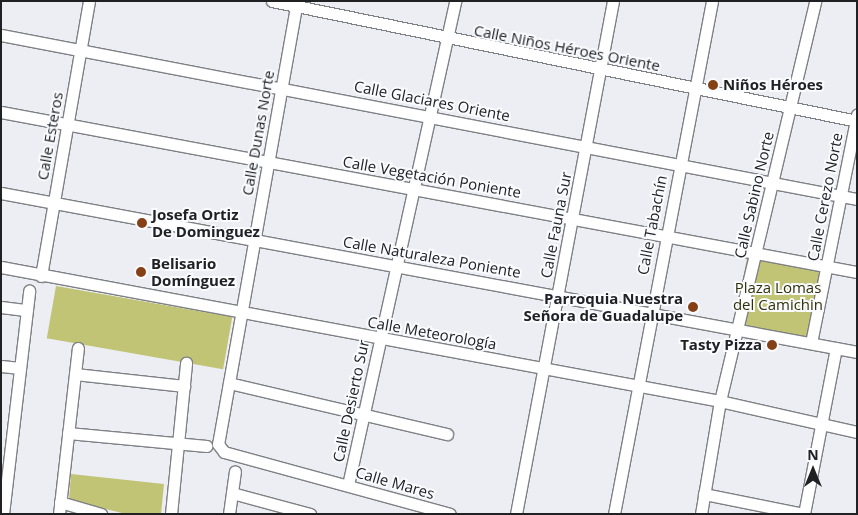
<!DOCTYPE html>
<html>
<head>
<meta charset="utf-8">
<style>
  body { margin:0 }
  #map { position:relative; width:858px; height:515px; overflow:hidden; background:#eceef3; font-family:"Open Sans",sans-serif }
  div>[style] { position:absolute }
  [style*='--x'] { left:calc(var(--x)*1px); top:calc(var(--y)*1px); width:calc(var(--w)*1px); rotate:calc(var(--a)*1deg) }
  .green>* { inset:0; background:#c1c475; transform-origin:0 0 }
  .roads { filter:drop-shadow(1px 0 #7e8085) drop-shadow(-1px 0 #7e8085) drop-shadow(0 1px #7e8085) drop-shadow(0 -1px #7e8085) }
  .minor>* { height:11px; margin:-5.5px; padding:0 5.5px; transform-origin:5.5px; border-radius:5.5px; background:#fff }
  .dots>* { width:14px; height:14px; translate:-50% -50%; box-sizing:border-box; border:2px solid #fafbff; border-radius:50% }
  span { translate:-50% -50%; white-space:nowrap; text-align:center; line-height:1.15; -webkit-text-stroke:4px #fafbff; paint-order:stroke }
  .street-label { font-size:15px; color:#202123 }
  .poi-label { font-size:15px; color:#202123; font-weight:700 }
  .left { translate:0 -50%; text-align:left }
  .right { translate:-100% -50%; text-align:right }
  .park-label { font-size:15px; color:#303006 }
  .frame { position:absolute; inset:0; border:2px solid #202123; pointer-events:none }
  .north { position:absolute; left:788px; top:445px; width:50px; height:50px; -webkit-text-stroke:4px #fafbff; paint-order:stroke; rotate:0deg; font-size:14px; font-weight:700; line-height:20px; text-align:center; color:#202123 }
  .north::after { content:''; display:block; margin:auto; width:18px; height:22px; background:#202123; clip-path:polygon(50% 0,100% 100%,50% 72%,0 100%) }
</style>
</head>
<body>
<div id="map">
  <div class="green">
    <div style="left:748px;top:253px;width:76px;height:73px;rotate:11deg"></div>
    <div style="left:56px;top:286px;width:179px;height:53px;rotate:10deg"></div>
    <div style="clip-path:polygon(71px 474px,164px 484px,161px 514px,126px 514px,69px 500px)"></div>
  </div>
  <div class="roads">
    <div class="minor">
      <div style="--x:272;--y:1;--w:597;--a:11.59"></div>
      <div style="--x:297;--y:1;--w:450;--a:100.1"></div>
      <div style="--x:218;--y:444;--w:10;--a:53"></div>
      <div style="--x:224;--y:452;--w:234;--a:15.3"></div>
      <div style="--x:1;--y:35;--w:872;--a:10.85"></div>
      <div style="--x:1;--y:112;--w:871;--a:10.59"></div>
      <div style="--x:1;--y:193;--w:871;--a:10.52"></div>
      <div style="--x:1;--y:267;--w:731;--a:10.56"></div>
      <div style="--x:720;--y:401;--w:140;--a:12.8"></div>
      <div style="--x:41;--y:276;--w:279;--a:-80.1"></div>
      <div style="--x:1;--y:307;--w:26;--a:7"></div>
      <div style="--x:811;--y:343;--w:233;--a:-78.6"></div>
      <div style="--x:1;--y:366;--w:19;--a:6"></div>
      <div style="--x:75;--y:374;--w:110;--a:6.3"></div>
      <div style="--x:229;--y:383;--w:224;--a:13.2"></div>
      <div style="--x:68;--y:433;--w:139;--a:5.4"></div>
      <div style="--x:348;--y:485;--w:496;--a:-77.5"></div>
      <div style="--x:232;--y:493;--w:81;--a:15.1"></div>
      <div style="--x:704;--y:494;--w:102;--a:11.3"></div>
      <div style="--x:60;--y:502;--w:43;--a:16.3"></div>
      <div style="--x:3;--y:514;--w:225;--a:-83.3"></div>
      <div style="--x:59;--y:514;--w:167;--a:-83.5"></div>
      <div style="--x:171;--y:514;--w:152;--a:-84.3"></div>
      <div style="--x:229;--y:514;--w:43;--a:-82.1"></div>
      <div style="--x:516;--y:514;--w:522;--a:-79.29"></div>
      <div style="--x:614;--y:514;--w:522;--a:-79.18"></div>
      <div style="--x:701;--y:514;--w:115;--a:-80.5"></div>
      <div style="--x:720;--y:401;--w:411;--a:-76.6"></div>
      <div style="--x:804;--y:514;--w:169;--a:-79.1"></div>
    </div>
  </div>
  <div class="dots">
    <div style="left:713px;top:85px;background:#854115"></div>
    <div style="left:142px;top:223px;background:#854115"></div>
    <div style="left:141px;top:272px;background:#854115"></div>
    <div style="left:693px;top:307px;background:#854115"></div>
    <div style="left:772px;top:345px;background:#854115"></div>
  </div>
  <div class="street-label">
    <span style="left:567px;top:48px;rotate:11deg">Calle Niños Héroes Oriente</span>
    <span style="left:432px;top:101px;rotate:11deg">Calle Glaciares Oriente</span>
    <span style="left:258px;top:133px;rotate:-80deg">Calle Dunas Norte</span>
    <span style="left:50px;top:136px;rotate:-80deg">Calle Esteros</span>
    <span style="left:432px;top:177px;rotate:10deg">Calle Vegetación Poniente</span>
    <span style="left:754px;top:195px;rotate:-77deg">Calle Sabino Norte</span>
    <span style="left:825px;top:197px;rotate:-79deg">Calle Cerezo Norte</span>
    <span style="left:556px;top:225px;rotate:-79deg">Calle Fauna Sur</span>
    <span style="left:652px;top:225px;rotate:-79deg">Calle Tabachín</span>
    <span style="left:432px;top:257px;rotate:10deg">Calle Naturaleza Poniente</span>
    <span style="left:432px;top:333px;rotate:10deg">Calle Meteorología</span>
    <span style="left:351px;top:401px;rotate:-78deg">Calle Desierto Sur</span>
    <span style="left:395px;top:483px;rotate:16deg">Calle Mares</span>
  </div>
  <div class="poi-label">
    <span class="left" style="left:723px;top:85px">Niños Héroes</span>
    <span class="left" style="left:152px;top:223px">Josefa Ortiz<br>De Dominguez</span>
    <span class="left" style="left:151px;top:272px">Belisario<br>Domínguez</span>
    <span class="right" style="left:683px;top:307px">Parroquia Nuestra<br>Señora de Guadalupe</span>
    <span class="right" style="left:762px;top:345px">Tasty Pizza</span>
  </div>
  <div class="park-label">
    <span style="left:778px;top:296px">Plaza Lomas<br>del Camichin</span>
  </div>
  <div class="frame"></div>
  <div class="north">N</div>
</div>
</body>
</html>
